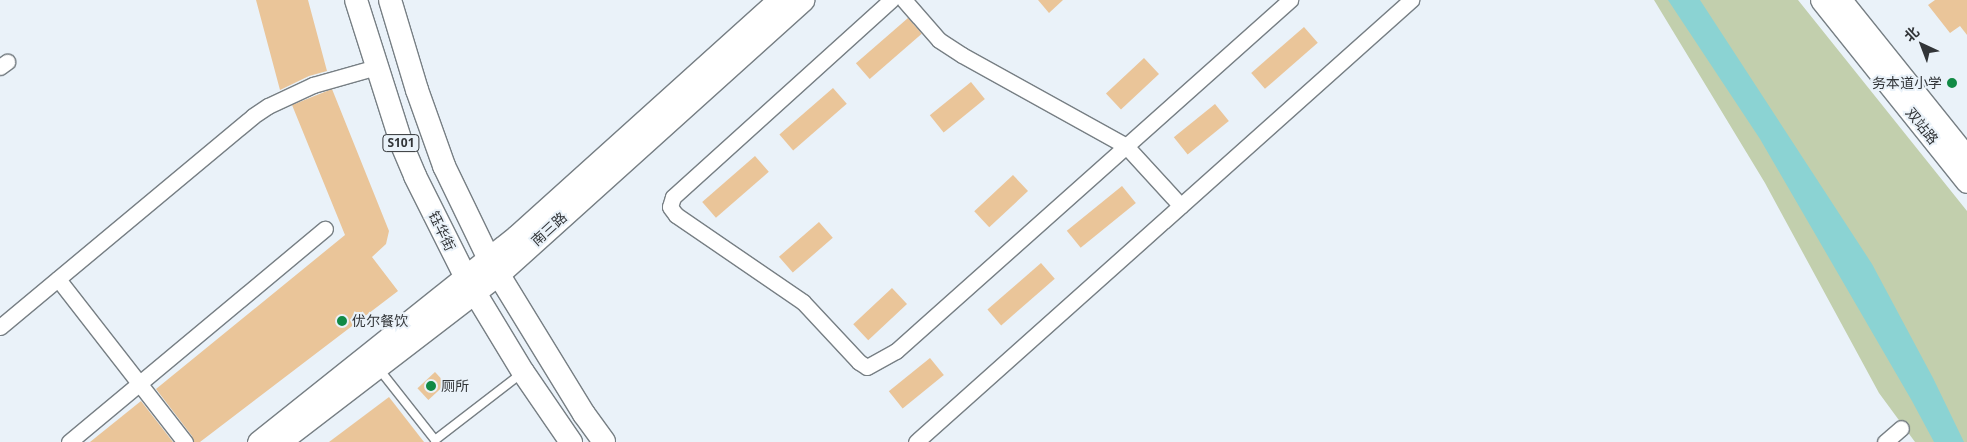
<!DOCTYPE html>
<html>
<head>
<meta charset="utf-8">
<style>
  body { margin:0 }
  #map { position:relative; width:1967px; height:442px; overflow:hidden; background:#eaf2f9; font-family:"Noto Sans","Noto Sans SC",sans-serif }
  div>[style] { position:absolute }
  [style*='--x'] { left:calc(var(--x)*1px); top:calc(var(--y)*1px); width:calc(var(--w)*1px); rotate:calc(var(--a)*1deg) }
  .green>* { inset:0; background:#c2cfad }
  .water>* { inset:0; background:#8bd3d3 }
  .building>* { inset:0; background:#eac599; transform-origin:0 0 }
  .roads { filter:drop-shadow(1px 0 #777f84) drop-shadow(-1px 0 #777f84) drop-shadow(0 1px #777f84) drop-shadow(0 -1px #777f84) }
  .lane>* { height:8px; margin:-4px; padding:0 4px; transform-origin:4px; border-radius:4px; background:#fff }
  .street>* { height:15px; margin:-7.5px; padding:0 7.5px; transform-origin:7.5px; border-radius:7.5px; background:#fff }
  .secondary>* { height:21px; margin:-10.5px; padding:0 10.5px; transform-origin:10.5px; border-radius:10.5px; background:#fff }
  .primary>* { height:22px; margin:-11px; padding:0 11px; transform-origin:11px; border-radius:11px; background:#fff }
  .dots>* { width:14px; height:14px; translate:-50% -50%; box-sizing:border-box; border:2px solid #eaf2f9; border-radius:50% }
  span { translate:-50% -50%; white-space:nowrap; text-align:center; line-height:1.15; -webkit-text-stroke:4px #eaf2f9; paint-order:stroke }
  .shield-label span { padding:1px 4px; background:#eaf2f9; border:1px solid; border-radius:4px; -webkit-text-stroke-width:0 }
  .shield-label { font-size:12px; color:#323538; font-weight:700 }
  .poi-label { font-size:14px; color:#323538 }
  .right { translate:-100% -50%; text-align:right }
  .left { translate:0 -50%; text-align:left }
  .street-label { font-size:14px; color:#323538 }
  .north { position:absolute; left:1897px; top:20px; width:50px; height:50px; -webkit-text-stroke:4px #eaf2f9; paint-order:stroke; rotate:317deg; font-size:14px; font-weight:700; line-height:20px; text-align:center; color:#323538 }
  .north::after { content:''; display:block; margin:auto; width:18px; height:22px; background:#323538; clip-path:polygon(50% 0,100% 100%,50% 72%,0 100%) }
</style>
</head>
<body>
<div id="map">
  <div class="green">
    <div style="clip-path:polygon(1654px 0,1798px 0,1967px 211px,1967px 442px,1915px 442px,1879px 393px,1765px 183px)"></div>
  </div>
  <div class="water">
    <div style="clip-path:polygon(1668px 0,1700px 0,1872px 264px,1933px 378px,1964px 442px,1934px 442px,1912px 401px,1760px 139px)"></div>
  </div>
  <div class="building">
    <div style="clip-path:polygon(256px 0,308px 0,327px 71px,309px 76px,280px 90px)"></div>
    <div style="clip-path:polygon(1038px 0,1063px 0,1049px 13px)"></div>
    <div style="clip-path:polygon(1935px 0,1967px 0,1967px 35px,1960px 26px,1950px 33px,1928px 5px)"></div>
    <div style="left:908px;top:18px;width:21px;height:69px;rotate:49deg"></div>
    <div style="left:1304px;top:27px;width:21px;height:70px;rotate:49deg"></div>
    <div style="left:1144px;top:58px;width:22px;height:52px;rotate:47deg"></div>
    <div style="left:971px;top:82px;width:22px;height:53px;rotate:51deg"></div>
    <div style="left:833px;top:88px;width:21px;height:71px;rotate:49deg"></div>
    <div style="clip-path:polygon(332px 89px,389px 231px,386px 244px,372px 257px,398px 291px,200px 442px,194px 442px,192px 436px,156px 389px,345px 235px,292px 105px)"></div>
    <div style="left:1215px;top:104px;width:22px;height:53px;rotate:51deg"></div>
    <div style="left:755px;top:156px;width:21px;height:70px;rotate:49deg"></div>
    <div style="left:1013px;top:175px;width:22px;height:53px;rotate:47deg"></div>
    <div style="left:1122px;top:186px;width:22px;height:71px;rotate:51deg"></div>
    <div style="left:819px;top:222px;width:21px;height:53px;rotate:49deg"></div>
    <div style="left:1041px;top:263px;width:21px;height:71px;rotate:49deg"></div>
    <div style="left:892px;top:288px;width:22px;height:53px;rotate:47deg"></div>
    <div style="left:930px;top:358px;width:22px;height:53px;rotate:51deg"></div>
    <div style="left:435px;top:372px;width:16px;height:24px;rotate:47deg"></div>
    <div style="clip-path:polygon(389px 397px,424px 442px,329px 442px)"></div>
    <div style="clip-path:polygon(141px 401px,173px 442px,90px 442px)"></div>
  </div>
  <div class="roads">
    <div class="lane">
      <div style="--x:379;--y:369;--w:90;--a:51.7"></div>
      <div style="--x:435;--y:440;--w:110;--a:-37.6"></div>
    </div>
    <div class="street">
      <div style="--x:891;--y:0;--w:294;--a:137.9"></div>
      <div style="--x:673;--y:197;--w:10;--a:107"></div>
      <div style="--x:670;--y:207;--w:10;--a:53"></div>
      <div style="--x:676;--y:215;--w:154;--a:34.4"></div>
      <div style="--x:803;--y:302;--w:82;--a:47"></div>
      <div style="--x:859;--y:362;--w:9;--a:32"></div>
      <div style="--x:867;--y:367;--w:33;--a:-29"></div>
      <div style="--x:896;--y:351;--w:528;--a:-41.7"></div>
      <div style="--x:904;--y:0;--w:53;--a:48.8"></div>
      <div style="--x:939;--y:40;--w:27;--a:33"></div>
      <div style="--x:962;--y:55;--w:188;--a:29"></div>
      <div style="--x:1126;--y:146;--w:81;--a:47.5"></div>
      <div style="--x:0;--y:67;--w:9;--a:-36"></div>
      <div style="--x:58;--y:279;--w:207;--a:52.1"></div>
      <div style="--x:0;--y:327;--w:329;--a:-39.8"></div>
      <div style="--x:253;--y:116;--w:18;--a:-34"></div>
      <div style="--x:268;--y:106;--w:50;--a:-25"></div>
      <div style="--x:313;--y:85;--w:66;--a:-15.9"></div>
      <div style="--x:69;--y:442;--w:333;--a:-39.8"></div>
      <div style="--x:916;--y:442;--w:664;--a:-41.76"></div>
      <div style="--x:1885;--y:442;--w:21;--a:-41"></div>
    </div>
    <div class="secondary">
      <div style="--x:1821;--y:0;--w:233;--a:51.3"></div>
      <div style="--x:1841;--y:0;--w:201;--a:51.3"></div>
      <div style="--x:258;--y:442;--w:330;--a:-38.6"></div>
      <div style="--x:516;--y:236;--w:353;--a:-42"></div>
      <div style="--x:280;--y:442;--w:275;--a:-37.5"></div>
      <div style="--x:498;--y:275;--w:411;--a:-42"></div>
    </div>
    <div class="primary">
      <div style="--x:356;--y:0;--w:152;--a:72.4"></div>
      <div style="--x:402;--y:145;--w:34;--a:67"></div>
      <div style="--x:415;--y:176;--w:114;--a:63.4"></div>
      <div style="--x:466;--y:278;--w:110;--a:58.8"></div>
      <div style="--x:523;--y:372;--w:85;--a:55.6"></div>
      <div style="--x:390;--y:0;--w:94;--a:73.3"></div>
      <div style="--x:417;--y:90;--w:81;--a:70.4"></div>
      <div style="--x:444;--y:166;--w:103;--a:64.2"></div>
      <div style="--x:489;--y:259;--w:182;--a:58.5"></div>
      <div style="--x:584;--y:414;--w:34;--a:54"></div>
    </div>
  </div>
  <div class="dots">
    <div style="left:1952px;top:83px;background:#118a45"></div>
    <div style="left:342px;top:321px;background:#118a45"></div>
    <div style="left:431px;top:386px;background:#118a45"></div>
  </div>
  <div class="shield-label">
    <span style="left:401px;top:143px">S101</span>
  </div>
  <div class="poi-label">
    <span class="right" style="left:1942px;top:83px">务本道小学</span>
    <span class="left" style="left:352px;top:321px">优尔餐饮</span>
    <span class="left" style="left:441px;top:386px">厕所</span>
  </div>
  <div class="street-label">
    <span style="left:1922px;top:126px;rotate:51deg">双站路</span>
    <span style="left:549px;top:229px;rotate:-42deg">南三路</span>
    <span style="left:442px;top:231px;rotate:64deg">钰华街</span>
  </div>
  <div class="north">北</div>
</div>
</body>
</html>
